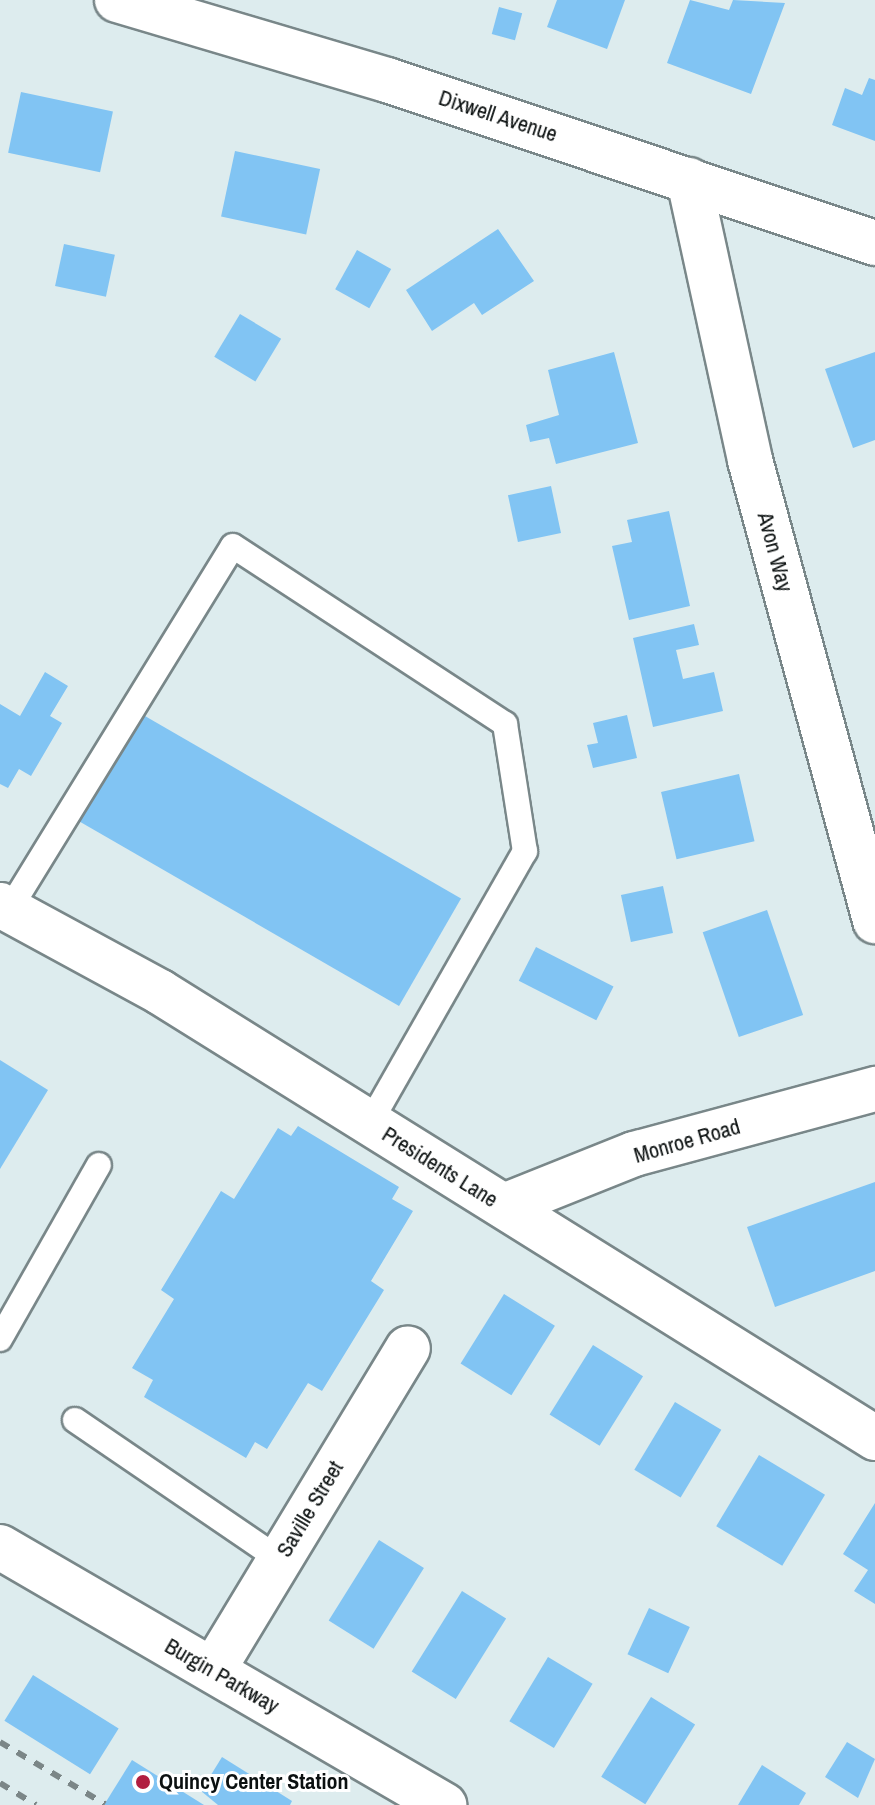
<!DOCTYPE html>
<html>
<head>
<meta charset="utf-8">
<style>
  body { margin:0 }
  #map { position:relative; width:875px; height:1805px; overflow:hidden; background:#ddecee; font-family:"Archivo Narrow",sans-serif }
  div>[style] { position:absolute }
  [style*='--x'] { left:calc(var(--x)*1px); top:calc(var(--y)*1px); width:calc(var(--w)*1px); rotate:calc(var(--a)*1deg) }
  .building>* { inset:0; background:#81c4f3; transform-origin:0 0 }
  .roads { filter:drop-shadow(2px 0 #798789) drop-shadow(-2px 0 #798789) drop-shadow(0 2px #798789) drop-shadow(0 -2px #798789) }
  .lane>* { height:24px; margin:-12px; padding:0 12px; transform-origin:12px; border-radius:12px; background:#fff }
  .street>* { height:44px; margin:-22px; padding:0 22px; transform-origin:22px; border-radius:22px; background:#fff }
  .secondary>* { height:44px; margin:-22px; padding:0 22px; transform-origin:22px; border-radius:22px; background:#fff }
  .rail>* { height:6px; margin-top:-3px; transform-origin:0; background:repeating-linear-gradient(90deg,#7b8687 0 10px,transparent 0 20px) }
  .dots>* { width:22px; height:22px; translate:-50% -50%; box-sizing:border-box; border:4px solid #fff; border-radius:50% }
  span { translate:-50% -50%; white-space:nowrap; text-align:center; line-height:1.15; -webkit-text-stroke:6px #fff; paint-order:stroke }
  .street-label { font-size:22px; color:#0b1010 }
  .poi-label { font-size:22px; color:#0b1010; font-weight:700 }
  .left { translate:0 -50%; text-align:left }
</style>
</head>
<body>
<div id="map">
  <div class="building">
    <div style="clip-path:polygon(557px 0,625px 0,607px 49px,547px 27px)"></div>
    <div style="clip-path:polygon(690px 0,729px 10px,733px 0,785px 3px,751px 94px,667px 63px)"></div>
    <div style="left:499px;top:7px;width:24px;height:28px;rotate:15deg"></div>
    <div style="clip-path:polygon(869px 78px,875px 80px,875px 141px,832px 125px,845px 88px,862px 95px)"></div>
    <div style="left:21px;top:92px;width:94px;height:62px;rotate:12deg"></div>
    <div style="left:235px;top:151px;width:87px;height:67px;rotate:12deg"></div>
    <div style="clip-path:polygon(498px 229px,534px 281px,482px 315px,474px 303px,432px 331px,406px 290px)"></div>
    <div style="left:64px;top:244px;width:52px;height:43px;rotate:12deg"></div>
    <div style="left:357px;top:250px;width:39px;height:45px;rotate:29deg"></div>
    <div style="left:240px;top:314px;width:48px;height:50px;rotate:31deg"></div>
    <div style="clip-path:polygon(614px 352px,638px 443px,556px 464px,549px 438px,530px 442px,526px 425px,559px 415px,548px 370px)"></div>
    <div style="clip-path:polygon(875px 352px,875px 440px,853px 448px,825px 369px)"></div>
    <div style="left:551px;top:486px;width:48px;height:44px;rotate:78deg"></div>
    <div style="clip-path:polygon(669px 511px,690px 606px,629px 620px,612px 546px,632px 542px,627px 520px)"></div>
    <div style="clip-path:polygon(694px 624px,699px 645px,676px 650px,683px 679px,714px 672px,723px 711px,653px 727px,633px 638px)"></div>
    <div style="clip-path:polygon(45px 672px,68px 686px,50px 716px,62px 723px,31px 776px,19px 769px,8px 788px,0 784px,0 704px,20px 716px)"></div>
    <div style="left:138px;top:712px;width:373px;height:124px;rotate:30deg"></div>
    <div style="clip-path:polygon(627px 715px,637px 758px,593px 768px,587px 745px,598px 743px,593px 723px)"></div>
    <div style="left:739px;top:774px;width:69px;height:80px;rotate:77deg"></div>
    <div style="left:663px;top:886px;width:48px;height:43px;rotate:78deg"></div>
    <div style="left:767px;top:910px;width:111px;height:68px;rotate:71deg"></div>
    <div style="left:536px;top:947px;width:87px;height:38px;rotate:27deg"></div>
    <div style="clip-path:polygon(0 1060px,48px 1090px,0 1169px)"></div>
    <div style="clip-path:polygon(298px 1126px,399px 1187px,392px 1199px,413px 1211px,371px 1281px,384px 1290px,322px 1391px,308px 1383px,267px 1449px,255px 1442px,246px 1458px,144px 1397px,153px 1380px,132px 1368px,174px 1299px,161px 1290px,221px 1191px,234px 1199px,278px 1128px,291px 1136px)"></div>
    <div style="clip-path:polygon(875px 1182px,875px 1271px,775px 1307px,747px 1227px)"></div>
    <div style="left:504px;top:1294px;width:60px;height:82px;rotate:32deg"></div>
    <div style="left:593px;top:1345px;width:59px;height:82px;rotate:32deg"></div>
    <div style="left:675px;top:1402px;width:54px;height:79px;rotate:31deg"></div>
    <div style="left:759px;top:1455px;width:77px;height:83px;rotate:31deg"></div>
    <div style="clip-path:polygon(875px 1503px,875px 1604px,854px 1591px,868px 1570px,843px 1554px)"></div>
    <div style="left:379px;top:1540px;width:53px;height:95px;rotate:32deg"></div>
    <div style="left:462px;top:1591px;width:52px;height:95px;rotate:32deg"></div>
    <div style="left:649px;top:1608px;width:45px;height:51px;rotate:25deg"></div>
    <div style="left:548px;top:1657px;width:52px;height:75px;rotate:31deg"></div>
    <div style="left:33px;top:1675px;width:101px;height:54px;rotate:32deg"></div>
    <div style="left:651px;top:1697px;width:52px;height:94px;rotate:32deg"></div>
    <div style="clip-path:polygon(847px 1742px,875px 1759px,858px 1798px,825px 1777px)"></div>
    <div style="clip-path:polygon(222px 1757px,292px 1801px,290px 1805px,218px 1805px,201px 1791px)"></div>
    <div style="clip-path:polygon(132px 1760px,204px 1805px,104px 1805px)"></div>
    <div style="clip-path:polygon(762px 1765px,806px 1793px,799px 1805px,738px 1805px)"></div>
  </div>
  <div class="roads">
    <div class="lane">
      <div style="--x:9;--y:910;--w:427;--a:-58.4"></div>
      <div style="--x:233;--y:546;--w:325;--a:33.2"></div>
      <div style="--x:505;--y:724;--w:129;--a:81.1"></div>
      <div style="--x:525;--y:851;--w:313;--a:119.7"></div>
      <div style="--x:0;--y:1339;--w:200;--a:-60.4"></div>
      <div style="--x:75;--y:1420;--w:248;--a:34.3"></div>
    </div>
    <div class="street">
      <div style="--x:117;--y:0;--w:282;--a:16.5"></div>
      <div style="--x:387;--y:80;--w:515;--a:18.47"></div>
      <div style="--x:689;--y:180;--w:287;--a:77.7"></div>
      <div style="--x:750;--y:460;--w:478;--a:74.8"></div>
      <div style="--x:0;--y:905;--w:182;--a:28.5"></div>
      <div style="--x:160;--y:992;--w:843;--a:31.95"></div>
      <div style="--x:504;--y:1206;--w:140;--a:-21.8"></div>
      <div style="--x:634;--y:1154;--w:250;--a:-15.1"></div>
      <div style="--x:213;--y:1670;--w:376;--a:-58.8"></div>
    </div>
    <div class="secondary">
      <div style="--x:0;--y:1547;--w:514;--a:30.16"></div>
    </div>
  </div>
  <div class="rail">
    <div style="--x:0;--y:1742;--w:122;--a:30.6"></div>
    <div style="--x:0;--y:1783;--w:42;--a:31.4"></div>
  </div>
  <div class="dots">
    <div style="left:143px;top:1782px;background:#b11e40"></div>
  </div>
  <div class="street-label">
    <span style="left:498px;top:116px;rotate:18deg">Dixwell Avenue</span>
    <span style="left:775px;top:552px;rotate:75deg">Avon Way</span>
    <span style="left:687px;top:1141px;rotate:-16deg">Monroe Road</span>
    <span style="left:440px;top:1167px;rotate:32deg">Presidents Lane</span>
    <span style="left:310px;top:1509px;rotate:-59deg">Saville Street</span>
    <span style="left:222px;top:1676px;rotate:30deg">Burgin Parkway</span>
  </div>
  <div class="poi-label">
    <span class="left" style="left:159px;top:1782px">Quincy Center Station</span>
  </div>
</div>
</body>
</html>
